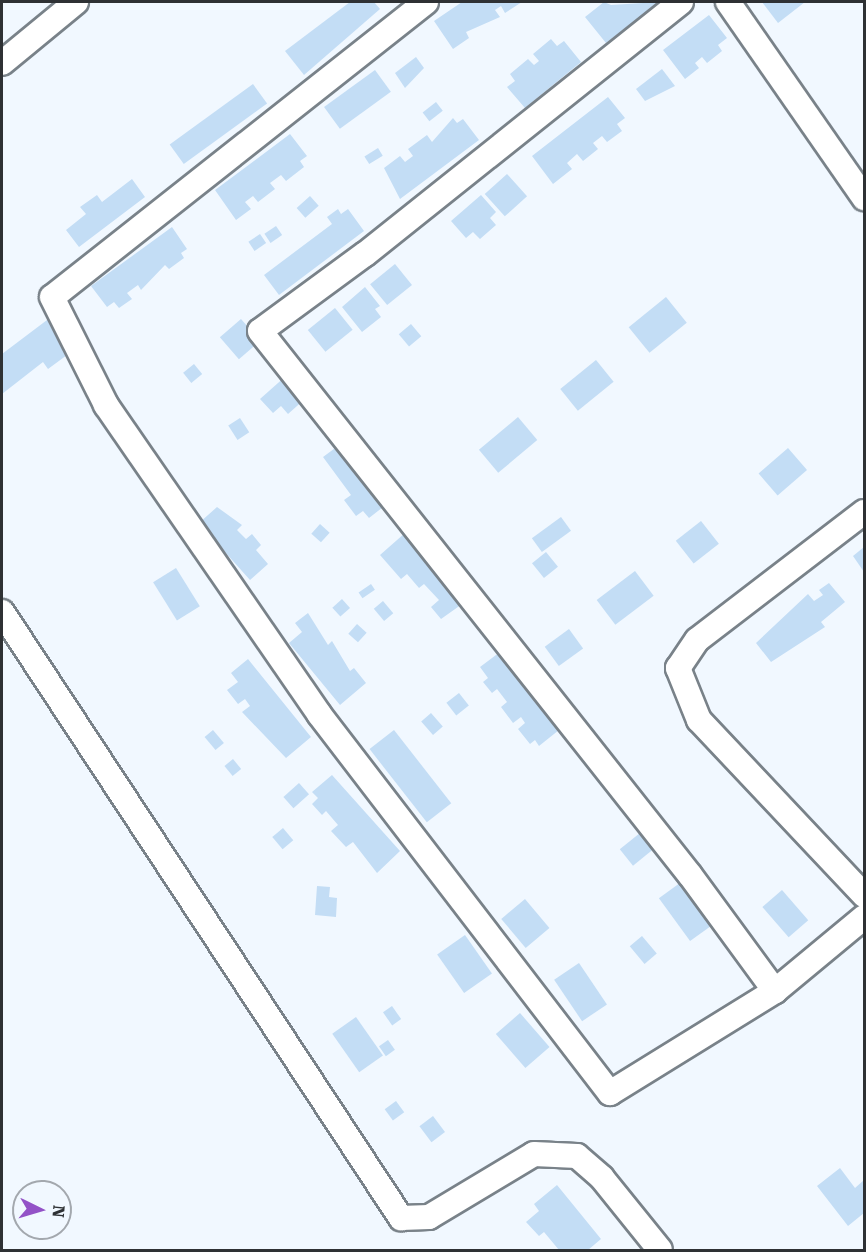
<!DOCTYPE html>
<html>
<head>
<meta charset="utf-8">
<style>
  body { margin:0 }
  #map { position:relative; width:866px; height:1252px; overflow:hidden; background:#f1f8ff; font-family:"Roboto Serif",serif }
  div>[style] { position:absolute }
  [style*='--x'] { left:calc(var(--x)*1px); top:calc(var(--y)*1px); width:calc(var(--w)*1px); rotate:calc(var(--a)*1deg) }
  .building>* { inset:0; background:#c3ddf5; transform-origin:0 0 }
  .roads { filter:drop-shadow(2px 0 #798289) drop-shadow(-2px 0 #798289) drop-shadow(0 2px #798289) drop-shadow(0 -2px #798289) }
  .minor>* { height:24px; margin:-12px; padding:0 12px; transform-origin:12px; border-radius:12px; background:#fff }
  span { translate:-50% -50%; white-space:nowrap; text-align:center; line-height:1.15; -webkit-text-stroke:5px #f1f8ff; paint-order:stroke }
  .frame { position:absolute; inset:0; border:3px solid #2e3134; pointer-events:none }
  .north { position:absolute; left:12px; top:1180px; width:60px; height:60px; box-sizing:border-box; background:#f1f8ff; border:2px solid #a3a8ae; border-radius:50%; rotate:95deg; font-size:16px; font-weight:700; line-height:24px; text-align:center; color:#2e3134 }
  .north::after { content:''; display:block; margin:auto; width:21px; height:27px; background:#9352c7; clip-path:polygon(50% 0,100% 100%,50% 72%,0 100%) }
</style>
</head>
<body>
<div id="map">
  <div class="building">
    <div style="clip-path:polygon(350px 2px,374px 2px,380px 9px,304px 75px,285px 51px)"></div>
    <div style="clip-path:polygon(462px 2px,522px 2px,505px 13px,501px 6px,495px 10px,500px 17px,466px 32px,469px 38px,453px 49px,434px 21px)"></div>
    <div style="clip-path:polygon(604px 2px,611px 5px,659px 2px,606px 43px,585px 17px)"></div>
    <div style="clip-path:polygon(762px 2px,805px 2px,778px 23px)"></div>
    <div style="clip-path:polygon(709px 15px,727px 38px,718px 45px,722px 51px,707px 63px,702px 57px,695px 63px,699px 68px,685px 79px,663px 50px)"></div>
    <div style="clip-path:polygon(551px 39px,557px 46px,564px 41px,581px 62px,525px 108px,507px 87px,515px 81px,510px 74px,528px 59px,534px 65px,539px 61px,533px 54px)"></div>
    <div style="clip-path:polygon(416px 57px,424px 68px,405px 88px,395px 73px)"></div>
    <div style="clip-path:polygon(662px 69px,675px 86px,645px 101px,636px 89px)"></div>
    <div style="left:375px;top:70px;width:27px;height:63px;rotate:54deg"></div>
    <div style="left:253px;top:84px;width:24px;height:103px;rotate:54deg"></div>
    <div style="clip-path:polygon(608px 97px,625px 118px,617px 124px,622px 131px,607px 142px,602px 136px,593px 143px,598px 149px,583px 161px,577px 154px,567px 163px,572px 169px,553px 184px,532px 156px)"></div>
    <div style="left:436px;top:102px;width:11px;height:17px;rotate:52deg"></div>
    <div style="clip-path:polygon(453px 118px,457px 123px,463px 119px,479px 140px,400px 199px,384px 168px,400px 156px,405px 162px,413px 156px,408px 149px,427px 135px,432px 142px)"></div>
    <div style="clip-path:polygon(290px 134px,307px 156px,300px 161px,304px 167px,286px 181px,281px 175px,270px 183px,275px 189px,258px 202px,253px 196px,245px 202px,251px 209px,236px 220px,215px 190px)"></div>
    <div style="left:378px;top:148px;width:9px;height:16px;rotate:58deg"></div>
    <div style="left:507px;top:174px;width:30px;height:30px;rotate:48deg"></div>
    <div style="clip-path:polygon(132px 179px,145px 197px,79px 247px,66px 230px,86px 214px,80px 207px,97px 195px,102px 202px)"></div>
    <div style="clip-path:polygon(481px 195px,496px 212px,490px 218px,496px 225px,480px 239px,473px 232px,466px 238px,451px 221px)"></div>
    <div style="left:310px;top:196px;width:13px;height:18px;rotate:48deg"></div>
    <div style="clip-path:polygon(338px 209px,341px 214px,348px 209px,364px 231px,279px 295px,264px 275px,332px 224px,327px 217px)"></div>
    <div style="left:276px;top:226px;width:11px;height:14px;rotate:56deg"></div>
    <div style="clip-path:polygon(172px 227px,187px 249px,181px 253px,184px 258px,169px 269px,165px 265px,141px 290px,138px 285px,127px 293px,132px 299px,119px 308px,114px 302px,107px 307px,91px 286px)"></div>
    <div style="left:260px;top:234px;width:11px;height:14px;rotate:56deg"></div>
    <div style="left:395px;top:264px;width:27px;height:32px;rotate:51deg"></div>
    <div style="clip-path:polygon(365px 287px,380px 306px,375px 309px,381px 317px,362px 332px,342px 307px)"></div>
    <div style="left:666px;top:297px;width:33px;height:48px;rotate:51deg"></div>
    <div style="left:335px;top:308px;width:28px;height:35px;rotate:51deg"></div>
    <div style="clip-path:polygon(51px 317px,70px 342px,62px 349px,67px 355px,48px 369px,43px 362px,2px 394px,2px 354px)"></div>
    <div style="left:241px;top:319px;width:29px;height:28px;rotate:49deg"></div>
    <div style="left:411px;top:324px;width:16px;height:16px;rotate:50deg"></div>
    <div style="left:596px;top:360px;width:28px;height:46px;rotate:51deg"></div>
    <div style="left:194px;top:364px;width:13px;height:14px;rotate:51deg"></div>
    <div style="clip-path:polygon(287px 375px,306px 398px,288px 414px,281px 406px,273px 413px,260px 399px)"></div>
    <div style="left:518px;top:417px;width:30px;height:51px;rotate:50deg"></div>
    <div style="left:240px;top:418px;width:17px;height:14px;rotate:57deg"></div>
    <div style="clip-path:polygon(342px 443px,387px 504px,369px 518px,363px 511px,356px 516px,344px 500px,351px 495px,323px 457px)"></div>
    <div style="left:788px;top:448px;width:29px;height:39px;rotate:49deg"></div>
    <div style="clip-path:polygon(217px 507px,242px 525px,237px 530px,246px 539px,252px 534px,261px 545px,256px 550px,268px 564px,250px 580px,199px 523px)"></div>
    <div style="left:561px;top:517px;width:17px;height:36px;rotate:54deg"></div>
    <div style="left:701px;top:521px;width:29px;height:32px;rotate:52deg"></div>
    <div style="left:320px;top:524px;width:13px;height:13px;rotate:42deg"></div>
    <div style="clip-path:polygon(405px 533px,465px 602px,441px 619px,431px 607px,439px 600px,424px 584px,419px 588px,407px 574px,401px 579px,380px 555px)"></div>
    <div style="clip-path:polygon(864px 547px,864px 572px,853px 556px)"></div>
    <div style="left:546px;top:552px;width:19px;height:18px;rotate:51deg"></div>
    <div style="left:176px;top:568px;width:45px;height:27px;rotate:58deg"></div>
    <div style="left:635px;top:571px;width:31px;height:48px;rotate:53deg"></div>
    <div style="clip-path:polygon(829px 583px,845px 602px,821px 622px,825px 627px,771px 662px,756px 643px,808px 594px,814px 601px,823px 595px,819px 590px)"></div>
    <div style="left:371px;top:584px;width:7px;height:15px;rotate:56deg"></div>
    <div style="left:342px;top:599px;width:12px;height:13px;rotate:48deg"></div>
    <div style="left:383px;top:601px;width:16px;height:12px;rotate:50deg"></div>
    <div style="clip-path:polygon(308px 613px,328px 645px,332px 641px,350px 671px,354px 668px,366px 683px,340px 705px,289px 643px,302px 632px,295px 623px)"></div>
    <div style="left:357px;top:624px;width:13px;height:13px;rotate:42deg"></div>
    <div style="left:569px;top:629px;width:24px;height:30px;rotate:54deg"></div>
    <div style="clip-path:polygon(504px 649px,564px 726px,539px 746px,535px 740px,530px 744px,518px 729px,525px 723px,521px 717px,513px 723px,501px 707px,507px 702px,497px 689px,492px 693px,483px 682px,488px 678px,480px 667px)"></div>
    <div style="clip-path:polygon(248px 659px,311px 737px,286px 758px,242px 712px,250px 706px,245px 699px,238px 704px,227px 690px,238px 682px,231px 673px)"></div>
    <div style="left:459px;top:693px;width:16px;height:16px;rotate:52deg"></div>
    <div style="left:431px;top:713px;width:18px;height:13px;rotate:49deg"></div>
    <div style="left:213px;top:730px;width:17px;height:11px;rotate:50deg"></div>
    <div style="left:394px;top:730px;width:93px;height:31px;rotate:52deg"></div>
    <div style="left:233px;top:759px;width:13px;height:11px;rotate:51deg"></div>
    <div style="clip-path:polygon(332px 775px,400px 851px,377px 873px,353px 842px,346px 847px,331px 831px,338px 825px,326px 811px,322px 815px,312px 804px,318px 798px,312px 792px)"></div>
    <div style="left:299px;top:783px;width:15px;height:21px;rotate:48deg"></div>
    <div style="left:283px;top:828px;width:16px;height:14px;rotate:50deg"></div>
    <div style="left:640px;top:833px;width:21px;height:26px;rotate:51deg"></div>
    <div style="left:684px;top:880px;width:53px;height:31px;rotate:54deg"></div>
    <div style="clip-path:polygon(317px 886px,330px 887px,329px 897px,337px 898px,336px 917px,315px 915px)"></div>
    <div style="left:782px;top:890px;width:40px;height:26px;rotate:49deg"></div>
    <div style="left:525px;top:899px;width:38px;height:31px;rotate:50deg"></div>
    <div style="left:465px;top:935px;width:47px;height:34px;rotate:55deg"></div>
    <div style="left:642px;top:936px;width:23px;height:16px;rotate:50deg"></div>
    <div style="left:579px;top:963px;width:50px;height:30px;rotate:56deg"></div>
    <div style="left:392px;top:1006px;width:16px;height:11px;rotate:55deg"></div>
    <div style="left:520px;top:1013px;width:45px;height:32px;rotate:49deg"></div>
    <div style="left:356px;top:1017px;width:47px;height:29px;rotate:55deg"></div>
    <div style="left:388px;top:1040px;width:12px;height:11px;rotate:55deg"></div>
    <div style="left:396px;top:1101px;width:14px;height:14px;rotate:54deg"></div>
    <div style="left:433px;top:1116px;width:20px;height:17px;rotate:53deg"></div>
    <div style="clip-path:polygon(840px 1168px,855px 1188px,864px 1180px,864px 1213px,848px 1226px,817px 1186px)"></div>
    <div style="clip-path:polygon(557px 1185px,601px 1239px,588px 1250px,559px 1250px,544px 1232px,539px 1236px,526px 1222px,539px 1211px,534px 1204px)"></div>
  </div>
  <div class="roads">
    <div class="minor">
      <div style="--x:426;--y:2;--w:476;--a:141.7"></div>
      <div style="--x:52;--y:297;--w:121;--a:63.4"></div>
      <div style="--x:106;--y:405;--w:375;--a:55.4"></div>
      <div style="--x:319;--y:714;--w:478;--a:52.5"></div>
      <div style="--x:610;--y:1093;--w:194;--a:-31.7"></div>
      <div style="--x:681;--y:2;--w:404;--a:141.4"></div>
      <div style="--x:365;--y:254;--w:130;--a:143.7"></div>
      <div style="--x:260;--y:331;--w:693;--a:51.68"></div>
      <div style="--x:690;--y:875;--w:144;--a:53.8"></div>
      <div style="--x:775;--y:991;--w:116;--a:-39.7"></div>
      <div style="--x:728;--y:2;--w:239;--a:55.2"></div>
      <div style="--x:2;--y:63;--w:96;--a:-39.5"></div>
      <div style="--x:864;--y:512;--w:210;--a:142.5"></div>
      <div style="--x:697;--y:640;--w:34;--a:124"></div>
      <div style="--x:678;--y:668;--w:56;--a:68"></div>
      <div style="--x:699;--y:720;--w:241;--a:46.7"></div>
      <div style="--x:2;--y:612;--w:726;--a:56.64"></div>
      <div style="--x:401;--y:1218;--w:28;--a:-2"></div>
      <div style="--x:429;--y:1217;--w:122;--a:-31"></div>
      <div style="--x:534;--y:1154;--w:43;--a:2.7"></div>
      <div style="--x:577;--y:1156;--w:33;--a:41"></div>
      <div style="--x:602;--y:1178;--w:92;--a:51.1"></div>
    </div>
  </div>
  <div class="frame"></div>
  <div class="north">N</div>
</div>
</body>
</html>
